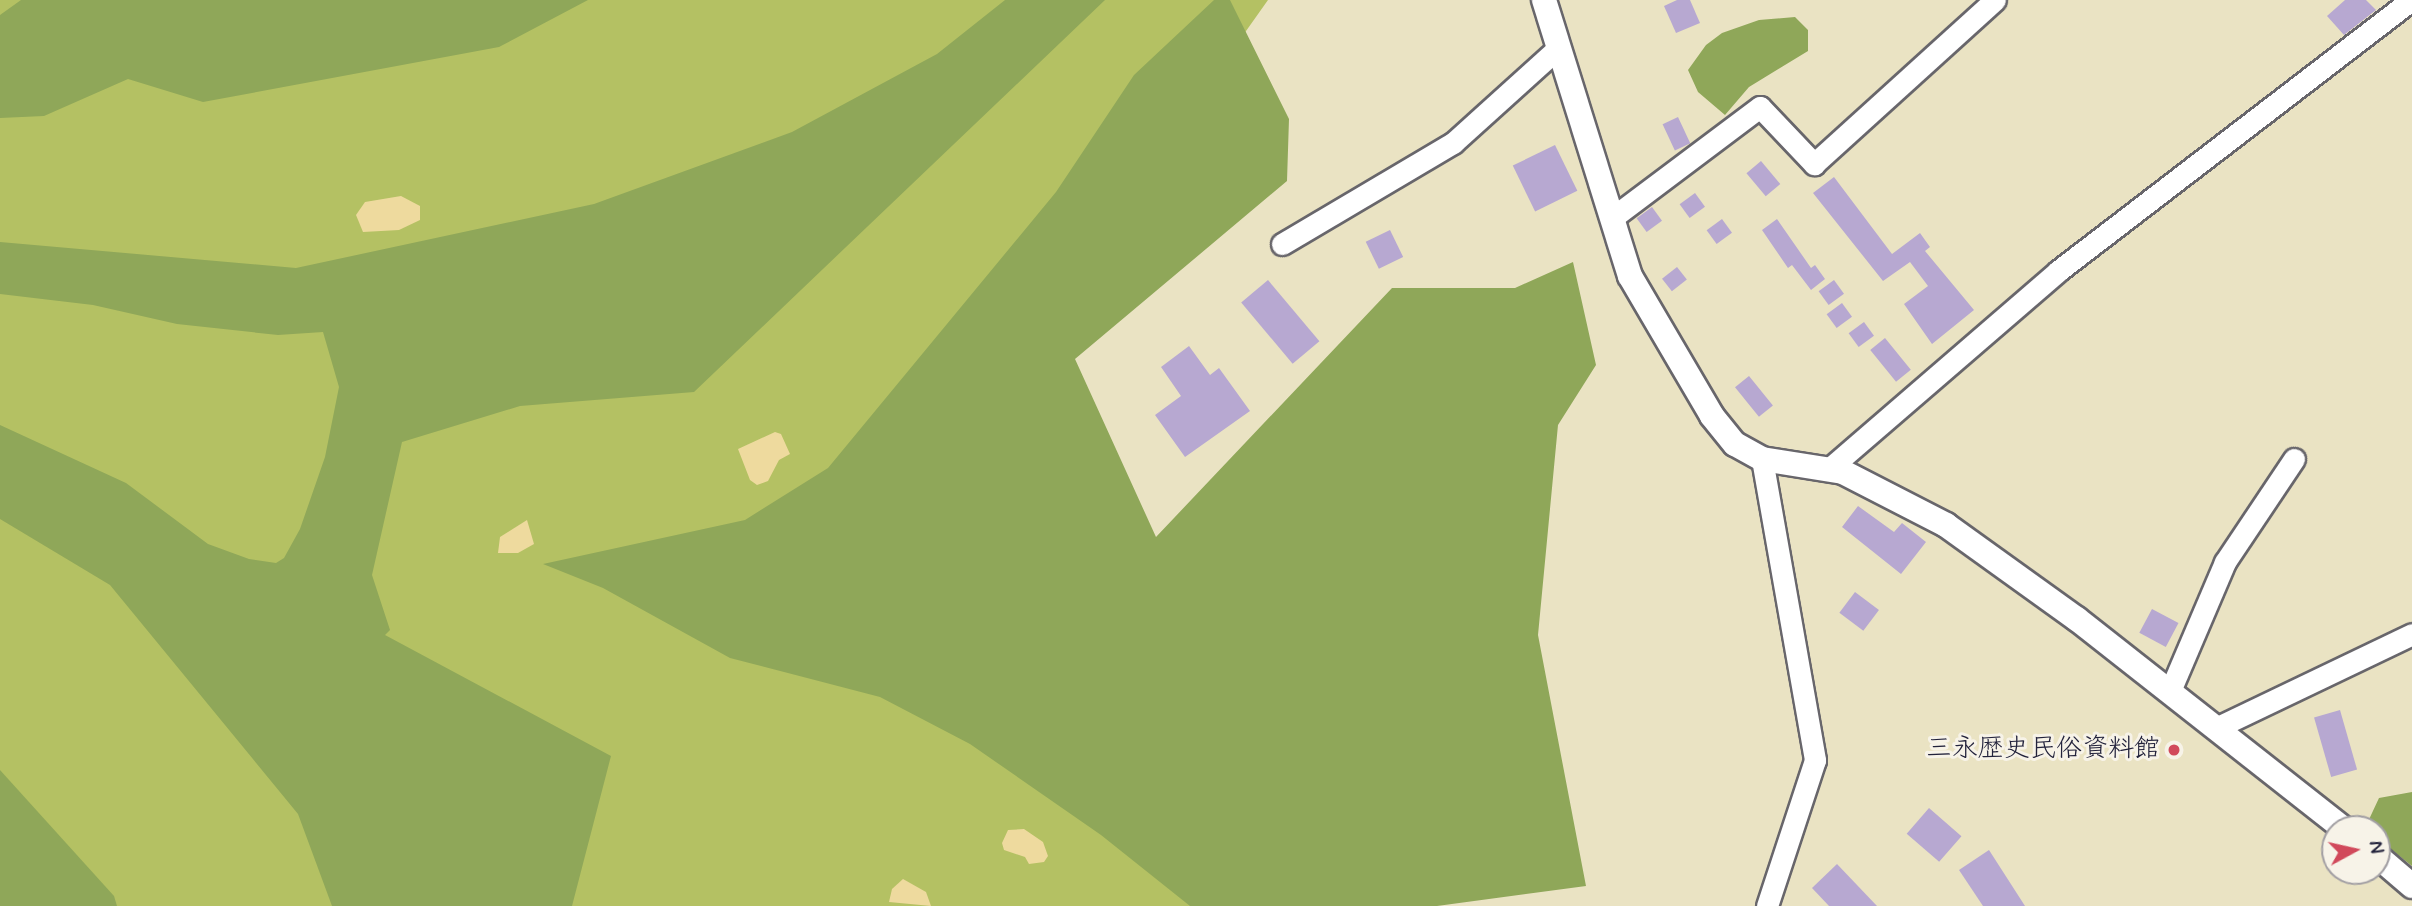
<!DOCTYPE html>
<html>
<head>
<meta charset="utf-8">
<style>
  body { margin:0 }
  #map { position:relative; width:2412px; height:906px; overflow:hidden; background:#eae3c3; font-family:Mynerve,"Klee One",sans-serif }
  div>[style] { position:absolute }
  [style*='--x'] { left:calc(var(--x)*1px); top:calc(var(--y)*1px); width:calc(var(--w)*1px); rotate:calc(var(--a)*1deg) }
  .green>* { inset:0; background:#b4c163 }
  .forest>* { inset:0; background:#8fa759 }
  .sand>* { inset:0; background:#eeda9e }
  .building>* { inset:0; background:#b7a8d1; transform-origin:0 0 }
  .roads { filter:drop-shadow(2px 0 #68666b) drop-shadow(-2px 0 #68666b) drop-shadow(0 2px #68666b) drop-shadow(0 -2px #68666b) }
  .minor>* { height:21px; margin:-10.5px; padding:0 10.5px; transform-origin:10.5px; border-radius:10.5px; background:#fff }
  .tertiary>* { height:24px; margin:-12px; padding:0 12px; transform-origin:12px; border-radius:12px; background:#fff }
  .dots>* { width:19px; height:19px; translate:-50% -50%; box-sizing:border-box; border:4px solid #f7f3e8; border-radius:50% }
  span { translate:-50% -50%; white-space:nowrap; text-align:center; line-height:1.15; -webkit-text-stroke:6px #f7f3e8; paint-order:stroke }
  .poi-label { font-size:26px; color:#22223b }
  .right { translate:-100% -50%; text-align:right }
  .north { position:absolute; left:2321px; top:815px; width:70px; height:70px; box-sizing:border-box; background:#f7f3e8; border:2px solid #a29fa3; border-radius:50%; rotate:82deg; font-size:19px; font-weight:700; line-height:28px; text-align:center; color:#22223b }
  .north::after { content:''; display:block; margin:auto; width:24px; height:32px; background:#d1495b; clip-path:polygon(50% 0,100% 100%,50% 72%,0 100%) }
</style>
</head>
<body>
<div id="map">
  <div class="green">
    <div style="clip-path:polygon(0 0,1268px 0,859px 577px,1315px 906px,0 906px)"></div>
  </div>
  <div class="forest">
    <div style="clip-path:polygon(21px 0,588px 0,499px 47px,203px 102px,128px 79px,44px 116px,0 118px,0 15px)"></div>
    <div style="clip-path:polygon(1005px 0,1105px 0,694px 392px,520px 406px,402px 442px,372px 575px,390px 630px,385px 635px,611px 756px,572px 906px,332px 906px,298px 814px,110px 585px,0 519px,0 425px,126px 483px,208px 544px,249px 559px,276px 563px,284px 558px,300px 529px,325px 457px,339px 387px,323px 332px,278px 335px,177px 324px,93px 305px,0 294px,0 242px,296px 268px,594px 204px,792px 132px,937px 54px)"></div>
    <div style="clip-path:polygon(1214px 0,1230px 0,1289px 119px,1287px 181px,1075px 359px,1156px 537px,1392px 288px,1515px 288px,1573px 262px,1596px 365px,1558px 425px,1538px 635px,1586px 886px,1437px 906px,1190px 906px,1101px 835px,970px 744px,880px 697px,730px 658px,603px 588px,543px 564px,745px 520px,828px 468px,1056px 192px,1134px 75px)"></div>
    <div style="clip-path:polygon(1795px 17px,1808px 30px,1808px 51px,1749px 87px,1725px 115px,1698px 92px,1688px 70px,1706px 45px,1722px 33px,1759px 20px)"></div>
    <div style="clip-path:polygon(0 770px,114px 896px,117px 906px,0 906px)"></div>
    <div style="clip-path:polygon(2412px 792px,2412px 866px,2377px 838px,2377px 829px,2365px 828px,2379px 798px)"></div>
  </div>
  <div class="sand">
    <div style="clip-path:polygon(401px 196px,420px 206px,420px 220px,399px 230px,363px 232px,356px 215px,365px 202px)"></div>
    <div style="clip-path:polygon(775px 432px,781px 434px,790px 454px,779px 460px,768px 481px,757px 485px,750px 480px,738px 449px)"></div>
    <div style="clip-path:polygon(527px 520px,534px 544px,518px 553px,498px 553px,500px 537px)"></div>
    <div style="clip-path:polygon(1024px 829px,1043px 842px,1048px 856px,1044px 862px,1029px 864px,1025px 857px,1004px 850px,1002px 843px,1008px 830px)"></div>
    <div style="clip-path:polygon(903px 879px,926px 892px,931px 906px,889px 902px,892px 889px)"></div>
  </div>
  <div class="building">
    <div style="clip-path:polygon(1677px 0,1690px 0,1700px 23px,1676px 33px,1664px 6px)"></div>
    <div style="clip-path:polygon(2345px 0,2366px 0,2376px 10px,2344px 35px,2327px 16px)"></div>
    <div style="left:1678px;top:117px;width:29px;height:17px;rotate:65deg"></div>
    <div style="left:1555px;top:145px;width:51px;height:47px;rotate:64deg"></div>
    <div style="left:1761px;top:161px;width:30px;height:19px;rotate:50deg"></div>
    <div style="clip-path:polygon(1834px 177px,1892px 254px,1920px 233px,1930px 247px,1925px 251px,1974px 310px,1932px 344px,1904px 304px,1928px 286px,1910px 262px,1883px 281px,1813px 193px)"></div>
    <div style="left:1695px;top:193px;width:17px;height:19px;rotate:54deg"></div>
    <div style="left:1652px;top:207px;width:17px;height:19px;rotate:54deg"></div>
    <div style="left:1722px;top:219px;width:17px;height:19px;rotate:54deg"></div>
    <div style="clip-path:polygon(1777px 219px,1811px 268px,1815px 265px,1825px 279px,1811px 290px,1792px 265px,1788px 268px,1762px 230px)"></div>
    <div style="left:1390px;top:230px;width:30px;height:27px;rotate:64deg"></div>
    <div style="left:1677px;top:267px;width:16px;height:19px;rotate:52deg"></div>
    <div style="left:1268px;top:280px;width:80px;height:35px;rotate:50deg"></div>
    <div style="left:1834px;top:280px;width:17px;height:19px;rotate:54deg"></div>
    <div style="left:1842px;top:303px;width:17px;height:19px;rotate:54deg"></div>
    <div style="left:1864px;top:322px;width:17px;height:19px;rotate:54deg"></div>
    <div style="left:1885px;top:338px;width:41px;height:19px;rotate:51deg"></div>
    <div style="clip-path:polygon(1189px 346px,1210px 375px,1219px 368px,1250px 411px,1185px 457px,1155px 415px,1181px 396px,1161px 367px)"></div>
    <div style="left:1749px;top:376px;width:38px;height:18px;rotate:51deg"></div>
    <div style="clip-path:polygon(1858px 506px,1894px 532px,1902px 523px,1926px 542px,1901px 574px,1842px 527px)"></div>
    <div style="left:1855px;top:592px;width:30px;height:26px;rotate:37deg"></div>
    <div style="left:2152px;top:609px;width:30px;height:27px;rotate:28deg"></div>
    <div style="left:2340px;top:710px;width:62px;height:27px;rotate:74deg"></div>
    <div style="left:1929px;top:808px;width:43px;height:34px;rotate:41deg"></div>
    <div style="clip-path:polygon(1989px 850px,2025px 906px,1983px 906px,1959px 870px)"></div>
    <div style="clip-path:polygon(1837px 864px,1877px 906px,1829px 906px,1812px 888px)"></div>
  </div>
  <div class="roads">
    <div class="minor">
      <div style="--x:1612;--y:218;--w:185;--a:-36.9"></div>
      <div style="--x:1760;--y:107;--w:79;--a:46.5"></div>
      <div style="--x:1814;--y:164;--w:244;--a:-42.2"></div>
      <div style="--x:1282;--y:244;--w:199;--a:-30.6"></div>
      <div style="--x:1453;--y:143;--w:142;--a:-42.1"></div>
      <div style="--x:1762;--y:459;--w:306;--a:80"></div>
      <div style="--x:1815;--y:760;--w:154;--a:108.2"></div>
      <div style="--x:1830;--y:468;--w:301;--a:-40.8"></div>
      <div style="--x:2058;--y:271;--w:445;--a:-37.5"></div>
      <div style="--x:2170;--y:691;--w:140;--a:-66.9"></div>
      <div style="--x:2225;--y:562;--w:124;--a:-56.2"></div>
      <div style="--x:2216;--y:728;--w:217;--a:-25.6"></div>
    </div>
    <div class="tertiary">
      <div style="--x:1544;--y:0;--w:289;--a:72.7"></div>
      <div style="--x:1630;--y:276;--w:162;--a:59.6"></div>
      <div style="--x:1712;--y:416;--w:36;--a:51"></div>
      <div style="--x:1735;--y:444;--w:31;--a:29"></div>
      <div style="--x:1762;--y:459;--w:82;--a:9.1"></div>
      <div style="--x:1843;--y:472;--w:116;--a:27.2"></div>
      <div style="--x:1946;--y:525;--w:161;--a:35.7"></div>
      <div style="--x:2077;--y:619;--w:340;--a:38.2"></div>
      <div style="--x:2377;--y:856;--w:46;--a:40.6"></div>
    </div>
  </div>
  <div class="dots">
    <div style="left:2174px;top:750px;background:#d1495b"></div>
  </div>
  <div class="poi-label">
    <span class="right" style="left:2160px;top:750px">三永歴史民俗資料館</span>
  </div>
  <div class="north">N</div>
</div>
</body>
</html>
